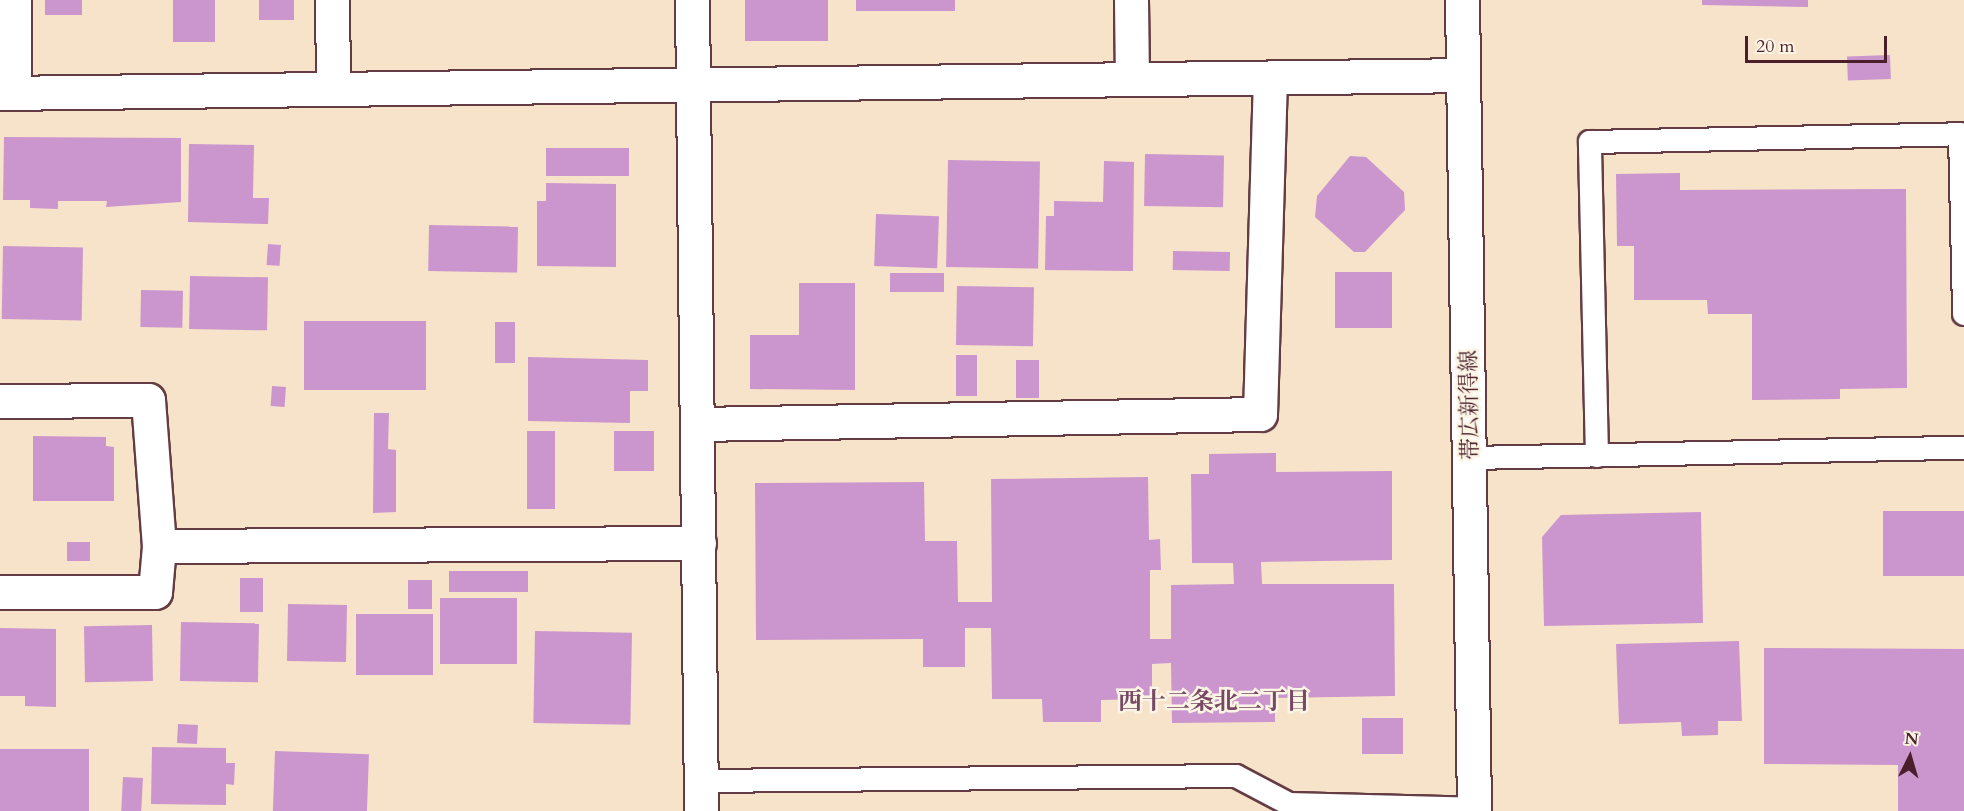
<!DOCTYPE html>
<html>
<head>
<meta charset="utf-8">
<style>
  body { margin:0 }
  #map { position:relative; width:1964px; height:811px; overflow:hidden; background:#f7e3c9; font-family:Cardo,"Noto Serif JP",serif }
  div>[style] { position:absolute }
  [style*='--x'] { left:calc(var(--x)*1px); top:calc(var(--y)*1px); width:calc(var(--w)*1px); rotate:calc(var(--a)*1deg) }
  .building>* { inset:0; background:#cb96cd; transform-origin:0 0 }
  .roads { filter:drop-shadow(2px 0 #643c43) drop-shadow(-2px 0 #643c43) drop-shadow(0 2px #643c43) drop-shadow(0 -2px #643c43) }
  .lane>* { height:22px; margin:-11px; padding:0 11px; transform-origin:11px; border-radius:11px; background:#fff }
  .street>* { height:33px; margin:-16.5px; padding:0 16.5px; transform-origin:16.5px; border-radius:16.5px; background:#fff }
  .secondary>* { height:33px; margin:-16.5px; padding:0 16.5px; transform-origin:16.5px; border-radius:16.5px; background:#fff }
  .primary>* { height:33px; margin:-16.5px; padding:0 16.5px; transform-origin:16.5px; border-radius:16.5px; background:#fff }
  span { translate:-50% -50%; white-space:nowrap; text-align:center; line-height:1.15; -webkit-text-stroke:5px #fcf5e5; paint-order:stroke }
  .street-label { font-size:22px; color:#4a1f2b }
  .neighbourhood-label { font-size:24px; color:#774964; font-weight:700 }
  .north { position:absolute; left:1880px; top:727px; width:60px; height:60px; -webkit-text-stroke:4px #fcf5e5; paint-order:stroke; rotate:5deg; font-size:16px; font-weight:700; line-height:24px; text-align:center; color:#4a1f2b }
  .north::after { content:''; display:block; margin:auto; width:21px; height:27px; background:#4a1f2b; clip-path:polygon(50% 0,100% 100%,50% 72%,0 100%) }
  .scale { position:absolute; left:1745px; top:36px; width:142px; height:27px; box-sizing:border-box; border:3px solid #4a1f2b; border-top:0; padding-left:8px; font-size:18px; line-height:21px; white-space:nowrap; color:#4a1f2b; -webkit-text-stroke:4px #fcf5e5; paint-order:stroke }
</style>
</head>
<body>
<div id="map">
  <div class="building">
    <div style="left:45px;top:0;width:37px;height:15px"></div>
    <div style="left:173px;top:0;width:42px;height:42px"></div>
    <div style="left:259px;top:0;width:35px;height:20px"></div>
    <div style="left:745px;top:0;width:83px;height:41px"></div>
    <div style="left:856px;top:0;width:99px;height:11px"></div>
    <div style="clip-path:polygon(1702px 0,1808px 0,1808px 7px,1702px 5px)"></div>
    <div style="left:1890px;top:55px;width:24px;height:43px;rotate:88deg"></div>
    <div style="clip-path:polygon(4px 137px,181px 138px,181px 202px,106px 207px,107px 201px,58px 201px,58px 209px,30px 208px,30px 200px,3px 200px)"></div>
    <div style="clip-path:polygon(189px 144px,254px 145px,253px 198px,269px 198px,268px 224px,188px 222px)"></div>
    <div style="left:546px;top:148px;width:83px;height:28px"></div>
    <div style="left:1145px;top:154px;width:79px;height:52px;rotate:1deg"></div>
    <div style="clip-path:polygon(1350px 156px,1366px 157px,1404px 192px,1405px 210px,1365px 252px,1354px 252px,1315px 217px,1317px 196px)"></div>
    <div style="left:948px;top:160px;width:92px;height:107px;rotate:1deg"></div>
    <div style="clip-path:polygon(1104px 161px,1134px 162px,1133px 271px,1045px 270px,1046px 216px,1054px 216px,1054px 201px,1103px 202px)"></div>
    <div style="clip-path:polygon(1680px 173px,1680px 190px,1906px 189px,1907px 388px,1840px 389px,1840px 399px,1752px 400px,1752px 314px,1708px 314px,1707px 300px,1634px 300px,1634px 246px,1617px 246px,1616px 174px)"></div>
    <div style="clip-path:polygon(546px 183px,616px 184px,616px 267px,537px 266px,537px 201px,546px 201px)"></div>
    <div style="left:876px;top:214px;width:63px;height:52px;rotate:2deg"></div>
    <div style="left:429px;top:225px;width:89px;height:46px;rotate:1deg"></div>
    <div style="left:268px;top:244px;width:13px;height:21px;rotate:4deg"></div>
    <div style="left:3px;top:246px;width:80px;height:73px;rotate:1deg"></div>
    <div style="left:1173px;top:251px;width:57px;height:19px;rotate:1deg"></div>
    <div style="left:1335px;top:272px;width:57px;height:56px"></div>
    <div style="left:944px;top:273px;width:19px;height:54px;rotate:90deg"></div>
    <div style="left:190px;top:276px;width:78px;height:53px;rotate:1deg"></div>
    <div style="clip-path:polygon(799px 283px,855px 283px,855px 390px,750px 389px,750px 335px,799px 335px)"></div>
    <div style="left:957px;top:286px;width:77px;height:59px;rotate:1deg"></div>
    <div style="left:141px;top:290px;width:42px;height:37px;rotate:1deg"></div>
    <div style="left:304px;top:321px;width:122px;height:69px"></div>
    <div style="left:495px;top:322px;width:20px;height:41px"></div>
    <div style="left:956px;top:355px;width:21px;height:41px"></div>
    <div style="clip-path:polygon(528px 357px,648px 360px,648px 391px,630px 391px,630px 423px,528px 421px)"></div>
    <div style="left:1016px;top:360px;width:23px;height:38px"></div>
    <div style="left:272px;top:386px;width:14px;height:20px;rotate:4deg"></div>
    <div style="clip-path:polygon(374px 413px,389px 413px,388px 449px,396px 450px,396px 512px,373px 513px)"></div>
    <div style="left:527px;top:431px;width:28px;height:78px"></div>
    <div style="left:614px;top:431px;width:40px;height:40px"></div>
    <div style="clip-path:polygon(33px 436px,106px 437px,106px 446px,114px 447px,114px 501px,33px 501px)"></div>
    <div style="clip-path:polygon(1276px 453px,1276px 472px,1392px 471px,1392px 560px,1261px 562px,1262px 584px,1394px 584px,1395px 696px,1275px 698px,1275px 722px,1172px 723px,1171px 663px,1152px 664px,1152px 699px,1101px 700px,1101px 722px,1043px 722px,1042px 699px,992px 699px,991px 628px,965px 628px,965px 667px,923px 667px,923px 639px,756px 640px,755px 483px,924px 482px,925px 541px,957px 541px,958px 602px,992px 602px,991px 479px,1148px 477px,1149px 540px,1160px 539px,1161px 570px,1150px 570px,1150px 639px,1171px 639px,1171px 585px,1234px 584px,1233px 563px,1192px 563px,1191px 474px,1209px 474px,1209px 454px)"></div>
    <div style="left:1964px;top:511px;width:65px;height:81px;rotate:90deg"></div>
    <div style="clip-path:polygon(1701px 512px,1703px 623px,1544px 626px,1542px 537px,1561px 515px)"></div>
    <div style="left:67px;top:542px;width:23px;height:19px"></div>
    <div style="left:449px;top:571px;width:79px;height:21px"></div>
    <div style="left:240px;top:578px;width:23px;height:34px"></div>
    <div style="left:408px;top:580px;width:24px;height:29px"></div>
    <div style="left:440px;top:598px;width:77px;height:66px"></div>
    <div style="left:288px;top:604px;width:59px;height:57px;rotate:1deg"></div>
    <div style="left:433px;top:614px;width:61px;height:77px;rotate:90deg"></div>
    <div style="left:181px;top:622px;width:78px;height:59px;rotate:1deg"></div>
    <div style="left:152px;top:625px;width:56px;height:68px;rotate:89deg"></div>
    <div style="clip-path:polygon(0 628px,56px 629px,56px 707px,25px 706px,25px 696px,0 696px)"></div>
    <div style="left:535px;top:631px;width:97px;height:92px;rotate:1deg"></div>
    <div style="clip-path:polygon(1739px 641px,1742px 721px,1718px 721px,1718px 735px,1682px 736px,1681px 722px,1619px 724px,1616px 644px)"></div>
    <div style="clip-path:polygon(1764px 648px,1964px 649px,1964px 811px,1898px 811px,1898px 765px,1764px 764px)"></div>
    <div style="left:1362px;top:718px;width:41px;height:36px"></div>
    <div style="left:178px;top:724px;width:20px;height:19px;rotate:3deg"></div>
    <div style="clip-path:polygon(152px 747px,226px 748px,226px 763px,235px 763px,234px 785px,226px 784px,226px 805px,151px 804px)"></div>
    <div style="left:0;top:749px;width:89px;height:62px"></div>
    <div style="left:275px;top:751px;width:94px;height:60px;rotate:2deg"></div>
    <div style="left:123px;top:777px;width:20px;height:34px;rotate:3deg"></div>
  </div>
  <div class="roads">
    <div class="lane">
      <div style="--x:1597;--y:456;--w:314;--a:-91.3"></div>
      <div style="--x:1590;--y:142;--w:370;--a:-1.2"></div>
      <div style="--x:1960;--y:134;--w:180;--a:88.7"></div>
      <div style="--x:1471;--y:458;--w:493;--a:-1.2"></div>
      <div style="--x:700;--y:781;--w:536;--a:-0.53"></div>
      <div style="--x:1236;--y:776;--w:60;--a:27.8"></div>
      <div style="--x:1289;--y:804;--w:185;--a:1.5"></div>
    </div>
    <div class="street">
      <div style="--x:14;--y:0;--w:93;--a:90"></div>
      <div style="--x:332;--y:0;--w:88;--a:89.3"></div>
      <div style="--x:1131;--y:0;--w:77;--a:89.3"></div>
      <div style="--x:0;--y:93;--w:1463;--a:-0.7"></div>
      <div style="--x:0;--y:401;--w:148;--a:-0.4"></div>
      <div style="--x:148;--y:400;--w:146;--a:85.7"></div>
      <div style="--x:159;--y:546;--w:46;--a:95"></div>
      <div style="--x:155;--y:592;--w:155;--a:180"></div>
      <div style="--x:698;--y:424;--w:562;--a:-1.02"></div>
      <div style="--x:1260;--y:414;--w:336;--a:-88.3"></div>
      <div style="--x:159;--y:546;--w:540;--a:-0.32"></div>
    </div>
    <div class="secondary">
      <div style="--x:692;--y:0;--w:811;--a:89.36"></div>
    </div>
    <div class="primary">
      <div style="--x:1462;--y:0;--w:811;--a:89.15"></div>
    </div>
  </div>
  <div class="street-label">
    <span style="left:1470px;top:405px;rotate:-91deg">帯広新得線</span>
  </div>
  <div class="neighbourhood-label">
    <span style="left:1214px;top:702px">西十二条北二丁目</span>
  </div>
  <div class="north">N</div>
  <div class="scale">20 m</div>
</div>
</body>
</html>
